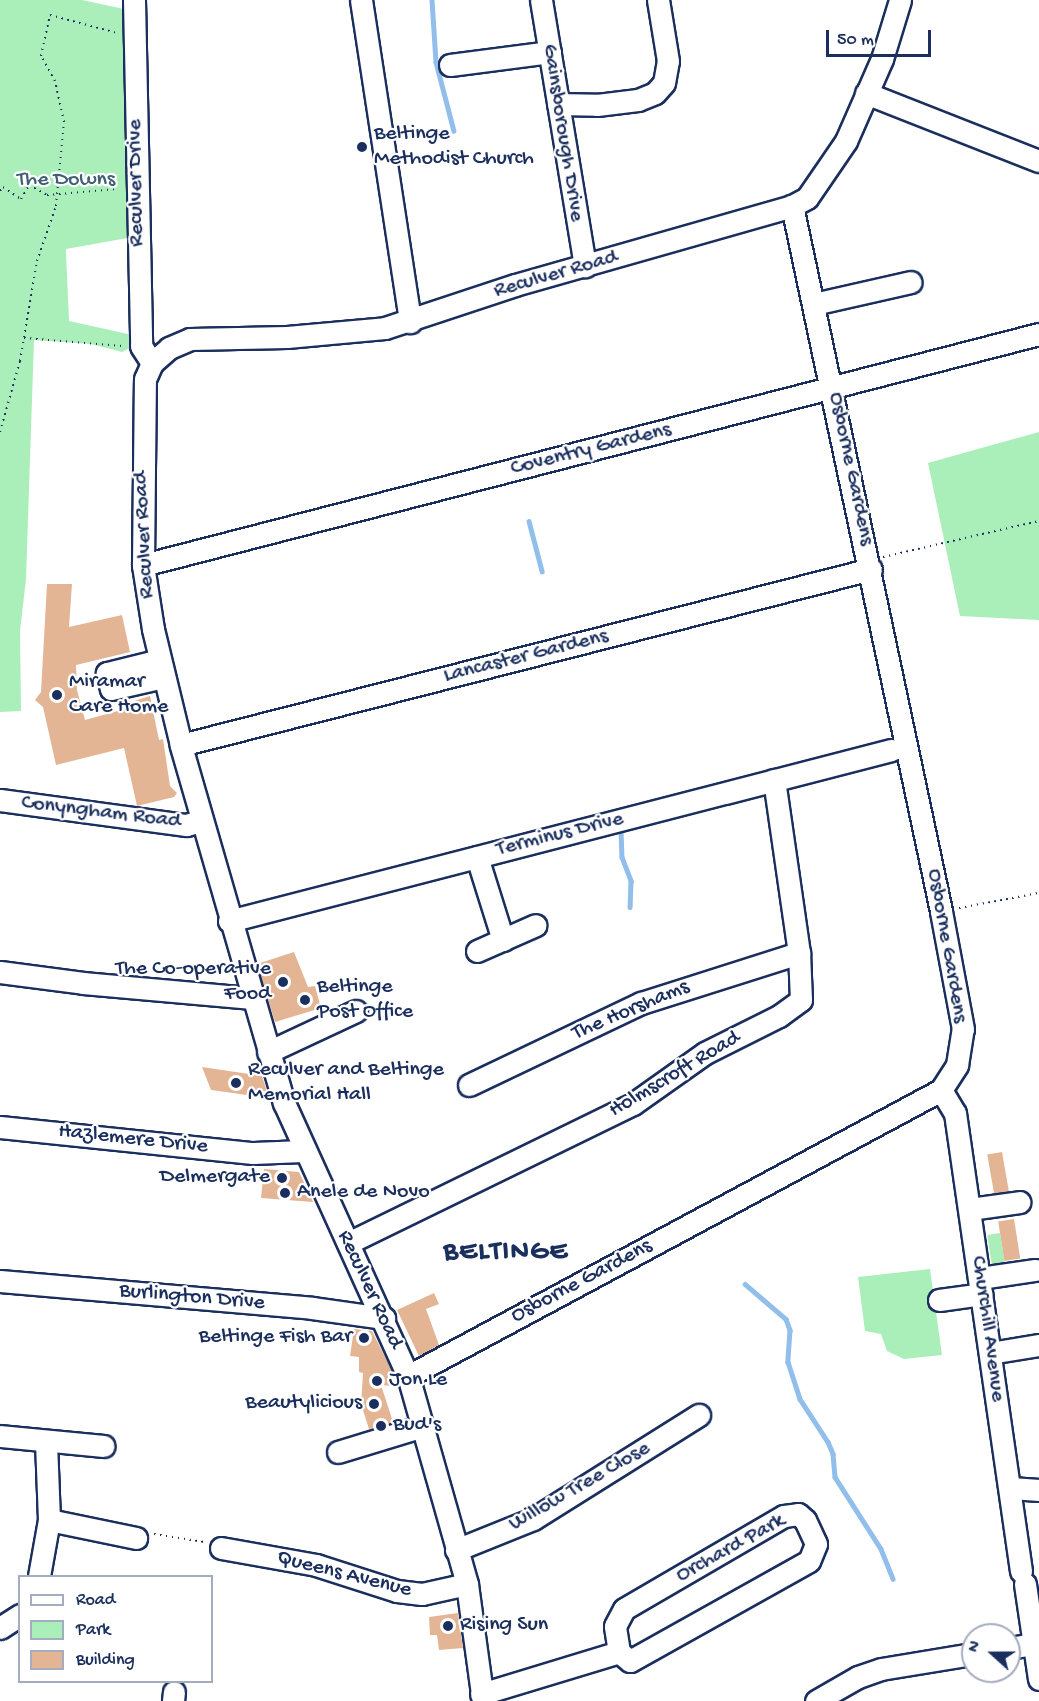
<!DOCTYPE html>
<html>
<head>
<meta charset="utf-8">
<style>
  body { margin:0 }
  #map { position:relative; width:1039px; height:1701px; overflow:hidden; background:#fff; font-family:"Gochi Hand",sans-serif }
  div>[style] { position:absolute }
  [style*='--x'] { left:calc(var(--x)*1px); top:calc(var(--y)*1px); width:calc(var(--w)*1px); rotate:calc(var(--a)*1deg) }
  .green>* { inset:0; background:#aaeeb9; transform-origin:0 0 }
  .stream>* { height:4.5px; margin:-2.25px; padding:0 2.25px; transform-origin:2.25px; border-radius:2.25px; background:#91beeb }
  .building>* { inset:0; background:#e3b594; transform-origin:0 0 }
  .path>* { height:2px; margin-top:-1px; transform-origin:0; background:repeating-linear-gradient(90deg,#1b2f5e 0 1.5px,transparent 0 6px) }
  .roads { filter:drop-shadow(2px 0 #1b2f5e) drop-shadow(-2px 0 #1b2f5e) drop-shadow(0 2px #1b2f5e) drop-shadow(0 -2px #1b2f5e) }
  .minor>* { height:21px; margin:-10.5px; padding:0 10.5px; transform-origin:10.5px; border-radius:10.5px; background:#fff }
  .dots>* { width:16px; height:16px; translate:-50% -50%; box-sizing:border-box; border:3px solid #fff; border-radius:50% }
  span { translate:-50% -50%; white-space:nowrap; text-align:center; line-height:1.15; -webkit-text-stroke:4.5px #fff; paint-order:stroke }
  .street-label { font-size:22px; color:#1b2f5e }
  .poi-label { font-size:22px; color:#1b2f5e }
  .left { translate:0 -50%; text-align:left }
  .right { translate:-100% -50%; text-align:right }
  .park-label { font-size:22px; color:#3f5f75 }
  .district-label { font-size:28px; color:#1b2f5e; font-weight:700; letter-spacing:1.5px }
  .legend { position:absolute; left:18px; top:1575px; width:195px; height:108px; box-sizing:border-box; background:#fff; border:2px solid #a4acbf; margin:0; padding:8px 10px; list-style:none; font-size:18px; color:#1b2f5e }
  .legend li { display:flex; align-items:center; gap:12px; height:30px }
  .legend b { width:30px; border:2px solid #a4acbf }
  .north { position:absolute; left:961px; top:1623px; width:60px; height:60px; box-sizing:border-box; background:#fff; border:2px solid #a4acbf; border-radius:50%; rotate:291deg; font-size:16px; font-weight:700; line-height:24px; text-align:center; color:#1b2f5e }
  .north::after { content:''; display:block; margin:auto; width:21px; height:27px; background:#1b2f5e; clip-path:polygon(50% 0,100% 100%,50% 72%,0 100%) }
  .scale { position:absolute; left:826px; top:30px; width:105px; height:27px; box-sizing:border-box; border:3px solid #1b2f5e; border-top:0; padding-left:8px; font-size:18px; line-height:21px; white-space:nowrap; color:#1b2f5e; -webkit-text-stroke:4px #fff; paint-order:stroke }
</style>
</head>
<body>
<div id="map">
  <div class="green">
    <div style="clip-path:polygon(0 0,82px 0,124px 9px,133px 237px,66px 249px,66px 253px,69px 321px,137px 336px,136px 345px,122px 352px,91px 344px,34px 340px,26px 579px,20px 631px,21px 711px,0 712px)"></div>
    <div style="clip-path:polygon(1039px 432px,1039px 620px,960px 616px,928px 463px)"></div>
    <div style="left:1000px;top:1233px;width:33px;height:13px;rotate:81deg"></div>
    <div style="clip-path:polygon(930px 1269px,942px 1355px,904px 1359px,887px 1351px,881px 1334px,865px 1331px,858px 1277px)"></div>
  </div>
  <div class="stream">
    <div style="--x:432;--y:0;--w:62;--a:86.3"></div>
    <div style="--x:436;--y:62;--w:71;--a:75.4"></div>
    <div style="--x:529;--y:521;--w:52;--a:75.4"></div>
    <div style="--x:621;--y:830;--w:27;--a:88"></div>
    <div style="--x:622;--y:857;--w:26;--a:69"></div>
    <div style="--x:631;--y:881;--w:26;--a:92"></div>
    <div style="--x:745;--y:1284;--w:54;--a:40.5"></div>
    <div style="--x:786;--y:1319;--w:12;--a:70"></div>
    <div style="--x:790;--y:1330;--w:32;--a:94"></div>
    <div style="--x:788;--y:1362;--w:39;--a:72"></div>
    <div style="--x:800;--y:1399;--w:51;--a:56.9"></div>
    <div style="--x:828;--y:1442;--w:13;--a:67"></div>
    <div style="--x:833;--y:1454;--w:23;--a:85"></div>
    <div style="--x:835;--y:1477;--w:85;--a:57.4"></div>
    <div style="--x:881;--y:1549;--w:32;--a:68"></div>
  </div>
  <div class="building">
    <div style="clip-path:polygon(47px 584px,72px 584px,69px 627px,122px 615px,130px 652px,76px 665px,77px 690px,85px 720px,132px 707px,131px 702px,150px 696px,159px 740px,163px 739px,170px 786px,177px 793px,174px 797px,137px 806px,124px 748px,56px 765px,43px 707px,35px 700px,41px 692px)"></div>
    <div style="clip-path:polygon(294px 952px,308px 987px,315px 986px,321px 1008px,275px 1022px,257px 964px)"></div>
    <div style="clip-path:polygon(202px 1067px,262px 1076px,269px 1098px,211px 1090px)"></div>
    <div style="left:1002px;top:1152px;width:40px;height:15px;rotate:80deg"></div>
    <div style="clip-path:polygon(264px 1169px,299px 1172px,313px 1202px,261px 1198px)"></div>
    <div style="left:1014px;top:1219px;width:40px;height:16px;rotate:81deg"></div>
    <div style="clip-path:polygon(434px 1293px,439px 1304px,426px 1309px,439px 1345px,419px 1356px,397px 1310px)"></div>
    <div style="clip-path:polygon(354px 1329px,372px 1331px,393px 1373px,392px 1386px,381px 1385px,393px 1422px,369px 1429px,361px 1404px,363px 1373px,359px 1372px,359px 1357px,350px 1356px)"></div>
    <div style="clip-path:polygon(458px 1613px,463px 1648px,439px 1650px,437px 1635px,430px 1635px,429px 1617px)"></div>
  </div>
  <div class="path">
    <div style="--x:0;--y:191;--w:5;--a:-53"></div>
    <div style="--x:3;--y:187;--w:22;--a:34"></div>
    <div style="--x:21;--y:199;--w:16;--a:-60"></div>
    <div style="--x:29;--y:185;--w:21;--a:29"></div>
    <div style="--x:47;--y:195;--w:70;--a:-4.9"></div>
    <div style="--x:24;--y:338;--w:99;--a:4.6"></div>
    <div style="--x:0;--y:432;--w:74;--a:-74.3"></div>
    <div style="--x:20;--y:361;--w:101;--a:-80.4"></div>
    <div style="--x:37;--y:261;--w:58;--a:-70.9"></div>
    <div style="--x:56;--y:206;--w:84;--a:-84.6"></div>
    <div style="--x:64;--y:122;--w:42;--a:-102.4"></div>
    <div style="--x:55;--y:81;--w:29;--a:-119"></div>
    <div style="--x:41;--y:56;--w:42;--a:-77.6"></div>
    <div style="--x:50;--y:15;--w:69;--a:15"></div>
    <div style="--x:883;--y:557;--w:160;--a:-13"></div>
    <div style="--x:959;--y:908;--w:81;--a:-10.6"></div>
    <div style="--x:154;--y:1534;--w:51;--a:9.1"></div>
  </div>
  <div class="roads">
    <div class="minor">
      <div style="--x:134;--y:0;--w:346;--a:88.8"></div>
      <div style="--x:141;--y:346;--w:20;--a:57"></div>
      <div style="--x:361;--y:0;--w:326;--a:81.3"></div>
      <div style="--x:541;--y:0;--w:270;--a:80.6"></div>
      <div style="--x:450;--y:65;--w:101;--a:-7.4"></div>
      <div style="--x:866;--y:93;--w:186;--a:21.5"></div>
      <div style="--x:558;--y:104;--w:39;--a:1"></div>
      <div style="--x:597;--y:105;--w:41;--a:-7"></div>
      <div style="--x:638;--y:100;--w:18;--a:-22"></div>
      <div style="--x:655;--y:93;--w:13;--a:-48"></div>
      <div style="--x:664;--y:83;--w:22;--a:-80"></div>
      <div style="--x:668;--y:61;--w:62;--a:-99.3"></div>
      <div style="--x:814;--y:304;--w:99;--a:-12.8"></div>
      <div style="--x:143;--y:565;--w:925;--a:-14.46"></div>
      <div style="--x:160;--y:660;--w:55;--a:166.2"></div>
      <div style="--x:107;--y:673;--w:16;--a:76"></div>
      <div style="--x:111;--y:689;--w:54;--a:-12.8"></div>
      <div style="--x:181;--y:745;--w:712;--a:-14.31"></div>
      <div style="--x:0;--y:800;--w:188;--a:7.7"></div>
      <div style="--x:186;--y:825;--w:16;--a:-15"></div>
      <div style="--x:477;--y:857;--w:87;--a:72.6"></div>
      <div style="--x:229;--y:921;--w:684;--a:-14.48"></div>
      <div style="--x:477;--y:951;--w:64;--a:-23.8"></div>
      <div style="--x:0;--y:972;--w:84;--a:7.5"></div>
      <div style="--x:83;--y:983;--w:170;--a:5.1"></div>
      <div style="--x:268;--y:1052;--w:97;--a:-25"></div>
      <div style="--x:469;--y:1085;--w:191;--a:-25.5"></div>
      <div style="--x:641;--y:1003;--w:166;--a:-17.6"></div>
      <div style="--x:941;--y:1090;--w:27;--a:59"></div>
      <div style="--x:955;--y:1113;--w:463;--a:81.8"></div>
      <div style="--x:0;--y:1127;--w:254;--a:5.9"></div>
      <div style="--x:253;--y:1153;--w:50;--a:-2.3"></div>
      <div style="--x:970;--y:1209;--w:50;--a:-8"></div>
      <div style="--x:348;--y:1243;--w:317;--a:-26"></div>
      <div style="--x:633;--y:1104;--w:88;--a:-35.3"></div>
      <div style="--x:705;--y:1053;--w:83;--a:-26.6"></div>
      <div style="--x:779;--y:1016;--w:27;--a:-36"></div>
      <div style="--x:801;--y:1000;--w:47;--a:-92.4"></div>
      <div style="--x:799;--y:953;--w:175;--a:-98.2"></div>
      <div style="--x:980;--y:1278;--w:56;--a:-8.3"></div>
      <div style="--x:0;--y:1281;--w:313;--a:4.9"></div>
      <div style="--x:312;--y:1308;--w:73;--a:7.9"></div>
      <div style="--x:939;--y:1300;--w:43;--a:-7.9"></div>
      <div style="--x:990;--y:1353;--w:50;--a:-9.3"></div>
      <div style="--x:408;--y:1376;--w:605;--a:-28.22"></div>
      <div style="--x:941;--y:1090;--w:30;--a:-57"></div>
      <div style="--x:957;--y:1065;--w:36;--a:-81"></div>
      <div style="--x:963;--y:1029;--w:120;--a:-100.6"></div>
      <div style="--x:941;--y:911;--w:721;--a:-101.93"></div>
      <div style="--x:0;--y:1436;--w:104;--a:5.5"></div>
      <div style="--x:338;--y:1452;--w:89;--a:-17"></div>
      <div style="--x:1011;--y:1488;--w:28;--a:4"></div>
      <div style="--x:49;--y:1520;--w:89;--a:11.7"></div>
      <div style="--x:221;--y:1548;--w:97;--a:10.1"></div>
      <div style="--x:316;--y:1565;--w:85;--a:17.8"></div>
      <div style="--x:397;--y:1591;--w:25;--a:7"></div>
      <div style="--x:422;--y:1594;--w:46;--a:-12.5"></div>
      <div style="--x:456;--y:1550;--w:83;--a:-21.9"></div>
      <div style="--x:533;--y:1519;--w:196;--a:-32.1"></div>
      <div style="--x:39;--y:1576;--w:57;--a:-79.9"></div>
      <div style="--x:49;--y:1520;--w:77;--a:-92.2"></div>
      <div style="--x:1025;--y:1584;--w:96;--a:81.6"></div>
      <div style="--x:0;--y:1628;--w:24;--a:-33"></div>
      <div style="--x:1009;--y:1648;--w:24;--a:-9"></div>
      <div style="--x:481;--y:1694;--w:144;--a:-16.9"></div>
      <div style="--x:619;--y:1652;--w:26;--a:-99"></div>
      <div style="--x:615;--y:1626;--w:19;--a:-62"></div>
      <div style="--x:624;--y:1609;--w:185;--a:-30.2"></div>
      <div style="--x:784;--y:1516;--w:14;--a:-8"></div>
      <div style="--x:798;--y:1514;--w:9;--a:41"></div>
      <div style="--x:805;--y:1520;--w:26;--a:65"></div>
      <div style="--x:816;--y:1544;--w:18;--a:112"></div>
      <div style="--x:809;--y:1561;--w:205;--a:150.8"></div>
      <div style="--x:630;--y:1661;--w:14;--a:-141"></div>
      <div style="--x:173;--y:1701;--w:9;--a:-84"></div>
      <div style="--x:483;--y:1701;--w:118;--a:-97.8"></div>
      <div style="--x:467;--y:1584;--w:216;--a:-105.8"></div>
      <div style="--x:408;--y:1376;--w:300;--a:-114.4"></div>
      <div style="--x:284;--y:1103;--w:373;--a:-106.1"></div>
      <div style="--x:181;--y:745;--w:119;--a:-103.6"></div>
      <div style="--x:153;--y:629;--w:65;--a:-98.9"></div>
      <div style="--x:143;--y:565;--w:186;--a:-89.4"></div>
      <div style="--x:145;--y:379;--w:17;--a:-66"></div>
      <div style="--x:152;--y:363;--w:23;--a:-41"></div>
      <div style="--x:169;--y:348;--w:23;--a:-23"></div>
      <div style="--x:190;--y:339;--w:97;--a:-1.2"></div>
      <div style="--x:287;--y:337;--w:98;--a:-5.2"></div>
      <div style="--x:385;--y:328;--w:137;--a:-18.3"></div>
      <div style="--x:515;--y:285;--w:288;--a:-15.9"></div>
      <div style="--x:792;--y:206;--w:17;--a:-28"></div>
      <div style="--x:807;--y:198;--w:69;--a:-55.6"></div>
      <div style="--x:846;--y:141;--w:90;--a:-66.3"></div>
      <div style="--x:882;--y:59;--w:62;--a:-73"></div>
      <div style="--x:816;--y:1701;--w:48;--a:-29.7"></div>
      <div style="--x:858;--y:1677;--w:24;--a:-19"></div>
      <div style="--x:881;--y:1669;--w:93;--a:-9.3"></div>
    </div>
  </div>
  <div class="dots">
    <div style="left:362px;top:147px;background:#1b2f5e"></div>
    <div style="left:57px;top:695px;background:#1b2f5e"></div>
    <div style="left:283px;top:982px;background:#1b2f5e"></div>
    <div style="left:305px;top:1000px;background:#1b2f5e"></div>
    <div style="left:236px;top:1083px;background:#1b2f5e"></div>
    <div style="left:282px;top:1178px;background:#1b2f5e"></div>
    <div style="left:285px;top:1193px;background:#1b2f5e"></div>
    <div style="left:364px;top:1338px;background:#1b2f5e"></div>
    <div style="left:377px;top:1381px;background:#1b2f5e"></div>
    <div style="left:374px;top:1404px;background:#1b2f5e"></div>
    <div style="left:381px;top:1426px;background:#1b2f5e"></div>
    <div style="left:448px;top:1626px;background:#1b2f5e"></div>
  </div>
  <div class="street-label">
    <span style="left:562px;top:133px;rotate:81deg">Gainsborough Drive</span>
    <span style="left:137px;top:183px;rotate:-91deg">Reculver Drive</span>
    <span style="left:556px;top:275px;rotate:-16deg">Reculver Road</span>
    <span style="left:591px;top:450px;rotate:-14deg">Coventry Gardens</span>
    <span style="left:850px;top:469px;rotate:78deg">Osborne Gardens</span>
    <span style="left:145px;top:535px;rotate:-93deg">Reculver Road</span>
    <span style="left:526px;top:657px;rotate:-14deg">Lancaster Gardens</span>
    <span style="left:101px;top:813px;rotate:7deg">Conyngham Road</span>
    <span style="left:560px;top:835px;rotate:-14deg">Terminus Drive</span>
    <span style="left:946px;top:946px;rotate:80deg">Osborne Gardens</span>
    <span style="left:631px;top:1011px;rotate:-23deg">The Horshams</span>
    <span style="left:675px;top:1075px;rotate:-31deg">Holmscroft Road</span>
    <span style="left:133px;top:1140px;rotate:6deg">Hazlemere Drive</span>
    <span style="left:582px;top:1282px;rotate:-28deg">Osborne Gardens</span>
    <span style="left:369px;top:1290px;rotate:65deg">Reculver Road</span>
    <span style="left:192px;top:1298px;rotate:5deg">Burlington Drive</span>
    <span style="left:987px;top:1329px;rotate:82deg">Churchill Avenue</span>
    <span style="left:580px;top:1487px;rotate:-30deg">Willow Tree Close</span>
    <span style="left:731px;top:1549px;rotate:-29deg">Orchard Park</span>
    <span style="left:344px;top:1575px;rotate:14deg">Queens Avenue</span>
  </div>
  <div class="poi-label">
    <span class="left" style="left:374px;top:147px">Beltinge<br>Methodist Church</span>
    <span class="left" style="left:69px;top:695px">Miramar<br>Care Home</span>
    <span class="right" style="left:271px;top:982px">The Co-operative<br>Food</span>
    <span class="left" style="left:317px;top:1000px">Beltinge<br>Post Office</span>
    <span class="left" style="left:248px;top:1083px">Reculver and Beltinge<br>Memorial Hall</span>
    <span class="right" style="left:270px;top:1178px">Delmergate</span>
    <span class="left" style="left:297px;top:1193px">Anele de Novo</span>
    <span class="right" style="left:352px;top:1338px">Beltinge Fish Bar</span>
    <span class="left" style="left:389px;top:1381px">Jon Le</span>
    <span class="right" style="left:362px;top:1404px">Beautylicious</span>
    <span class="left" style="left:393px;top:1426px">Bud's</span>
    <span class="left" style="left:460px;top:1626px">Rising Sun</span>
  </div>
  <div class="park-label">
    <span style="left:66px;top:181px">The Downs</span>
  </div>
  <div class="district-label">
    <span style="left:506px;top:1253px">BELTINGE</span>
  </div>
  <ul class="legend">
  <li><b style="height:8px;background:#fff"></b>Road</li>
  <li><b style="height:16px;background:#aaeeb9"></b>Park</li>
  <li><b style="height:16px;background:#e3b594"></b>Building</li>
  </ul>
  <div class="north">N</div>
  <div class="scale">50 m</div>
</div>
</body>
</html>
